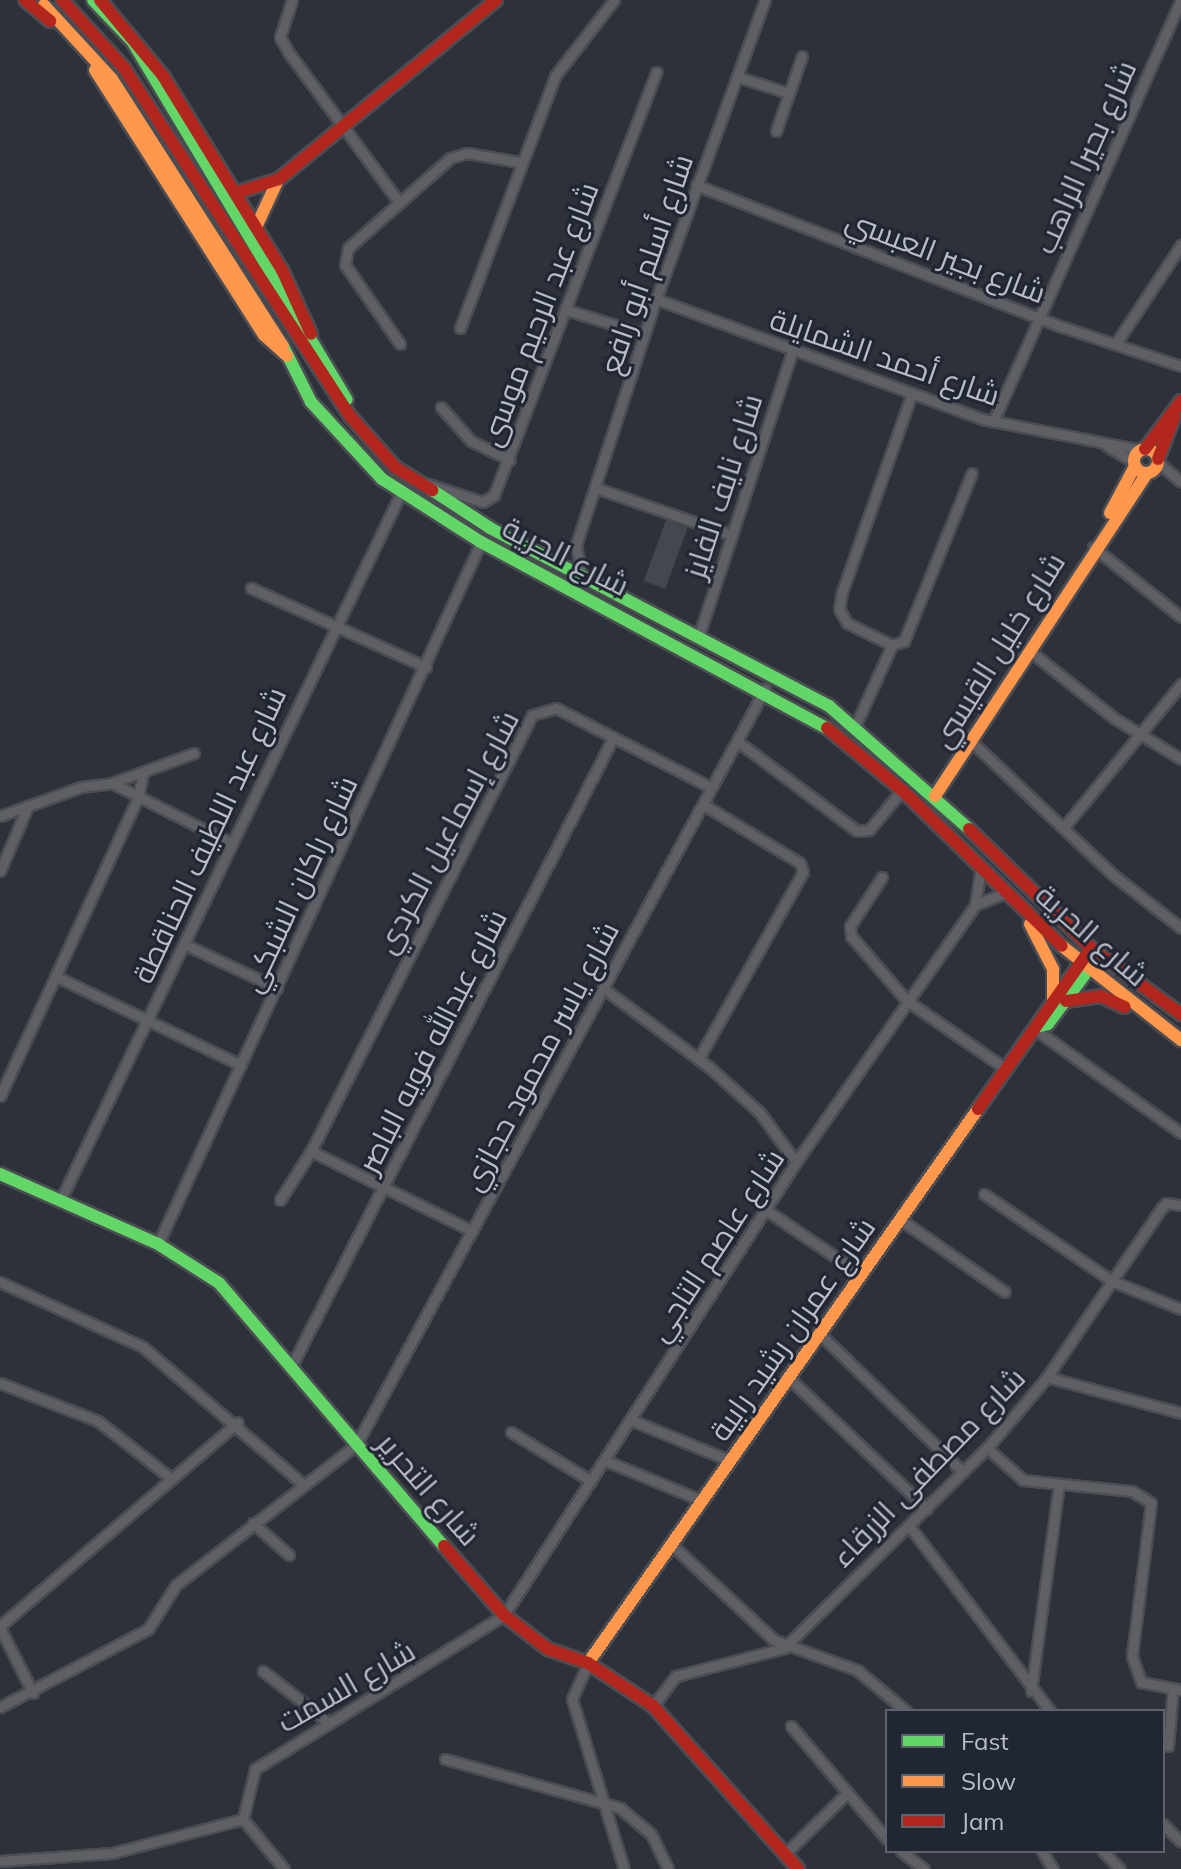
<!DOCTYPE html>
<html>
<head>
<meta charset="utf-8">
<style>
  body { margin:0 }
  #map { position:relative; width:1181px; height:1869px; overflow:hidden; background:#2d3139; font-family:Mulish,Cairo,sans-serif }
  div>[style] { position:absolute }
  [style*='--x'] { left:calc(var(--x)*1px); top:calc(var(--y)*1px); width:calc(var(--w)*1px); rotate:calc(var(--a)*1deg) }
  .building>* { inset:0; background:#44474e; transform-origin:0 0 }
  .roads { filter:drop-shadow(2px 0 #4b4d53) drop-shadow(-2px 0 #4b4d53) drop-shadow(0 2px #4b4d53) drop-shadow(0 -2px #4b4d53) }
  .street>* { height:9px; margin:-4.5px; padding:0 4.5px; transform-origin:4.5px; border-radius:4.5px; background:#5e6066 }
  .fast>* { height:12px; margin:-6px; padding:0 6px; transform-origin:6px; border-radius:6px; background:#63d668 }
  .slow>* { height:12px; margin:-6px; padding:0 6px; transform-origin:6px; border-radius:6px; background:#ff974d }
  .slow>.ring { margin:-6px; padding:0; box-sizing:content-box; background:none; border:12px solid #ff974d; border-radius:50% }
  .jam>* { height:12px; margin:-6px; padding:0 6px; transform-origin:6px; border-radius:6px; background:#b3261e }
  span { translate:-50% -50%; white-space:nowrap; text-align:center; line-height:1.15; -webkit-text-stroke:6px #212633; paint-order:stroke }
  .street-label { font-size:30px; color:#b9bdc8 }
  .legend { position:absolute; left:885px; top:1709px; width:280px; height:144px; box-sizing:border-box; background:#212633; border:2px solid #5e626f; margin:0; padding:10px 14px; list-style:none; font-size:24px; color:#b9bdc8 }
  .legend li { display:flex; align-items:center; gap:16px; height:40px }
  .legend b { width:40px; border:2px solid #5e626f }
</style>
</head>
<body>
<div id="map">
  <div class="building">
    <div style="left:666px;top:520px;width:23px;height:65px;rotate:20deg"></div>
  </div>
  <div class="roads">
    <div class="street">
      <div style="--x:292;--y:0;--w:39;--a:108"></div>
      <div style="--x:280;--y:37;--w:18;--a:61"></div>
      <div style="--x:289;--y:53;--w:184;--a:53.6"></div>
      <div style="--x:738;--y:77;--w:52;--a:17.7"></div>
      <div style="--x:776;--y:131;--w:79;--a:-70.9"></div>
      <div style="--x:696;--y:185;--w:394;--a:21.2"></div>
      <div style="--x:1063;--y:327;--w:124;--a:18.3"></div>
      <div style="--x:656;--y:299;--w:347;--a:20.2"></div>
      <div style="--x:982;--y:419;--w:162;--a:11"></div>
      <div style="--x:567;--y:310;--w:81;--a:17.3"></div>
      <div style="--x:460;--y:328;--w:269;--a:-69.3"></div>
      <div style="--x:555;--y:76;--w:96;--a:-52.2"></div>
      <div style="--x:1116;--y:343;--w:118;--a:-56.4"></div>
      <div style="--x:400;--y:344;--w:96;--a:-124.8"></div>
      <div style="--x:345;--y:265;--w:17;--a:-80"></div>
      <div style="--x:348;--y:248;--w:136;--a:-41.4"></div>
      <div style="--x:450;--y:158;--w:18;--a:-16"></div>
      <div style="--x:467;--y:153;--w:53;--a:9.8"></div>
      <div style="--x:911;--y:396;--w:208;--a:109.4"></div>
      <div style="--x:842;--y:592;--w:17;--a:100"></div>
      <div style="--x:839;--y:609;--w:16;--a:60"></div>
      <div style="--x:847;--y:623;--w:50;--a:26.1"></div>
      <div style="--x:892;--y:645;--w:13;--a:-18"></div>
      <div style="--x:904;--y:641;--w:181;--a:-68"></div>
      <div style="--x:441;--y:407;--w:45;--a:48.6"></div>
      <div style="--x:471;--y:441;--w:43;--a:26"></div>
      <div style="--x:993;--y:422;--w:462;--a:-66"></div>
      <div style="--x:1107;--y:446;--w:31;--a:31"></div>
      <div style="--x:1158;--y:462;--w:30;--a:41"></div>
      <div style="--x:425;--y:483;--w:61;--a:18.1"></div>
      <div style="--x:483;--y:502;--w:13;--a:-32"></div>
      <div style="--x:494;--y:495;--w:453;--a:-69"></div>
      <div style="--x:596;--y:488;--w:144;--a:19.1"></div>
      <div style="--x:1093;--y:547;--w:112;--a:38.5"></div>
      <div style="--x:582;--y:576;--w:32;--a:-101"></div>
      <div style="--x:576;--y:545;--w:259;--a:-72"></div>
      <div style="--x:656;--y:299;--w:318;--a:-70"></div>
      <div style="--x:251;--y:588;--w:192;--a:24.3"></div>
      <div style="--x:699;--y:635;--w:298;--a:-71.8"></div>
      <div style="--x:1030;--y:651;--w:107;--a:38.6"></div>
      <div style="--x:1114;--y:718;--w:79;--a:31.5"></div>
      <div style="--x:856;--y:724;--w:87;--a:-65.5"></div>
      <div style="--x:737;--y:741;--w:150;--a:36.9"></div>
      <div style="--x:857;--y:831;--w:12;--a:-5"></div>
      <div style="--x:869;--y:830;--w:52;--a:-50.5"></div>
      <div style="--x:974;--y:744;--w:190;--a:43.3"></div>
      <div style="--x:1112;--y:874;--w:88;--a:38"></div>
      <div style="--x:112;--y:783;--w:87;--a:-20.1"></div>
      <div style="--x:0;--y:816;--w:86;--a:-19.7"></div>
      <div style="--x:81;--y:787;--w:31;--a:-7"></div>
      <div style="--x:112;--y:783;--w:133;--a:26.8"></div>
      <div style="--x:1064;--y:827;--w:185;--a:-50.7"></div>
      <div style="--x:0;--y:871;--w:71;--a:-66.7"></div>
      <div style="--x:882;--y:877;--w:59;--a:123.1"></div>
      <div style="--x:850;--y:926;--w:10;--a:84"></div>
      <div style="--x:851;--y:936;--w:84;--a:49.3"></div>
      <div style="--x:906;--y:1000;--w:121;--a:34.6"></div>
      <div style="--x:975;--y:905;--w:32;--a:-22"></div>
      <div style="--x:184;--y:944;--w:103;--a:25.3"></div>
      <div style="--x:55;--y:976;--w:206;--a:25.6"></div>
      <div style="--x:603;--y:988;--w:132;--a:36.7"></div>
      <div style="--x:709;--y:1067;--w:69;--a:42"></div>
      <div style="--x:760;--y:1113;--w:61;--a:53.7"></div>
      <div style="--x:1036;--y:1030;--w:178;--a:35.4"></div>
      <div style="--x:699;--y:1058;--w:213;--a:-60.8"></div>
      <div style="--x:803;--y:872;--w:9;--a:-108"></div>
      <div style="--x:800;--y:863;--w:112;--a:-148.9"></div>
      <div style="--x:0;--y:1096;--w:329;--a:-65.2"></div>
      <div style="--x:138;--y:797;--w:25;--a:-78"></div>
      <div style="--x:311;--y:1151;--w:180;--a:26.4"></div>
      <div style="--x:984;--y:1194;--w:155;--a:34.2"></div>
      <div style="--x:1112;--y:1281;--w:74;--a:22.1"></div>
      <div style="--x:61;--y:1199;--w:784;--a:-64.29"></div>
      <div style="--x:280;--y:1200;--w:58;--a:-57.7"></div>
      <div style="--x:311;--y:1151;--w:489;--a:-63.1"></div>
      <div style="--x:532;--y:715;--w:25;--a:-16"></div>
      <div style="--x:556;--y:708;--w:175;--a:27.1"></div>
      <div style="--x:769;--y:1212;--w:112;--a:34.1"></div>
      <div style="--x:901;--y:1220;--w:126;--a:34.7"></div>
      <div style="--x:158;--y:1244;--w:773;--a:-65.29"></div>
      <div style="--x:0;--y:1282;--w:157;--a:24.4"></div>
      <div style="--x:143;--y:1347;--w:211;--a:40.6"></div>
      <div style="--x:820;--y:1334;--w:199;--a:44"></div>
      <div style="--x:292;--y:1365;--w:704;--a:-62.89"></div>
      <div style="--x:1047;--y:1377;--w:139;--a:15"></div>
      <div style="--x:789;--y:1378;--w:190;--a:43.5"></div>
      <div style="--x:0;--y:1383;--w:105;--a:21.2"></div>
      <div style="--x:98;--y:1421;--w:94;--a:38.1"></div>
      <div style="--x:631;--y:1420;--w:108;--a:22.3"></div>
      <div style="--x:511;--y:1432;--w:94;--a:31.5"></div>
      <div style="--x:987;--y:1448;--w:48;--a:41.6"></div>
      <div style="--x:1023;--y:1480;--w:110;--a:5.8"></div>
      <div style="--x:1132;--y:1491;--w:22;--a:32"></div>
      <div style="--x:1151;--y:1503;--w:154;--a:97.1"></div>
      <div style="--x:1132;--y:1656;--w:28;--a:71"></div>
      <div style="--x:1141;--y:1682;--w:41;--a:11.3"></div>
      <div style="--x:604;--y:1460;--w:107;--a:22.5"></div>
      <div style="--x:253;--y:1523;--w:48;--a:41.6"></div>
      <div style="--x:910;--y:1527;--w:231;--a:52.7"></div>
      <div style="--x:672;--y:1545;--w:139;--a:43"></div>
      <div style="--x:774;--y:1640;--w:88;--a:19.9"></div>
      <div style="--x:857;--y:1670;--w:64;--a:39.9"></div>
      <div style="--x:0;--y:1626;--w:313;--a:-40.6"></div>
      <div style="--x:0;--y:1628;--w:73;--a:63.1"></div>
      <div style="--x:588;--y:1663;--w:39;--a:114"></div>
      <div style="--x:572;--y:1699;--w:178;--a:73"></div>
      <div style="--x:263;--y:1671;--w:84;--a:38.2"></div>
      <div style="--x:1031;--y:1691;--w:208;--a:-82.3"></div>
      <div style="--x:653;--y:1706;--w:38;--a:-53"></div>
      <div style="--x:676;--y:1676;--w:112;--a:-14.5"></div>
      <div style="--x:784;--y:1648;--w:285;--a:-44.6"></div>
      <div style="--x:987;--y:1448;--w:93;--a:-49.8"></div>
      <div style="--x:1047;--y:1377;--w:202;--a:-55.9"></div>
      <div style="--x:1160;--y:1210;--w:9;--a:-49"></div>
      <div style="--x:1166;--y:1203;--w:15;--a:8"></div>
      <div style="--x:0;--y:1707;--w:167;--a:-27.8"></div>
      <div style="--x:148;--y:1629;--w:52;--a:-57.5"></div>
      <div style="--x:176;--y:1585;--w:228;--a:-37.9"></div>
      <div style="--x:356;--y:1445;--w:860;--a:-61.59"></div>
      <div style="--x:791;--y:1726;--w:148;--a:49.7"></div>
      <div style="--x:1168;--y:1746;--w:58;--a:-85.1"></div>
      <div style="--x:445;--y:1759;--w:182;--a:15.6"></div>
      <div style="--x:620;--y:1808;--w:40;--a:40"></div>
      <div style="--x:651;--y:1834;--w:39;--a:64"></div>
      <div style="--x:1163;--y:1824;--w:25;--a:45"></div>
      <div style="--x:901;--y:1851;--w:29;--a:38"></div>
      <div style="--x:1042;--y:1851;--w:21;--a:59"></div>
      <div style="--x:1103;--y:1851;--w:25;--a:47"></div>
      <div style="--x:785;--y:1854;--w:87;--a:-44.5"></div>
      <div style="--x:0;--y:1861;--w:112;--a:-4.1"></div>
      <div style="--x:112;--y:1853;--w:135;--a:-14.5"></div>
      <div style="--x:284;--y:1869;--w:65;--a:-129.4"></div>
      <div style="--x:243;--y:1819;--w:51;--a:-76.5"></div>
      <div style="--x:255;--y:1769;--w:293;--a:-31.7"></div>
      <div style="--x:504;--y:1615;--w:539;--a:-57.19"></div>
      <div style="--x:796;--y:1162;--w:313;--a:-55.1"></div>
      <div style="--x:975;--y:905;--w:36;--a:-81"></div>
    </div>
    <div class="fast">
      <div style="--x:93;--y:0;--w:57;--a:46.4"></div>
      <div style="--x:132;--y:41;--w:418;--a:59.1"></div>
      <div style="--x:283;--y:346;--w:63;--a:63.4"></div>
      <div style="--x:311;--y:402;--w:105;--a:47.3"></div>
      <div style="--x:382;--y:479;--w:117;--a:32.5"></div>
      <div style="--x:481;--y:542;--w:393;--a:28.3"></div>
      <div style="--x:432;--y:490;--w:69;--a:33.2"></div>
      <div style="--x:490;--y:528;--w:383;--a:27.7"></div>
      <div style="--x:829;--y:706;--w:186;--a:41.3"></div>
      <div style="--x:1040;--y:1026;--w:8;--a:-14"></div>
      <div style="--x:1048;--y:1024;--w:87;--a:-53.4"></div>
      <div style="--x:0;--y:1174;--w:173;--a:23.9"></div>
      <div style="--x:158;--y:1244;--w:72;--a:32.6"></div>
      <div style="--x:219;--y:1283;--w:346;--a:49.5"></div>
    </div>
    <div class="slow">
      <div style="--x:44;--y:5;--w:100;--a:47.4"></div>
      <div style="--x:112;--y:79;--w:317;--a:57.4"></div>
      <div style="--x:95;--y:70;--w:314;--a:57.5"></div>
      <div style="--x:264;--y:335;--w:31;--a:42"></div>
      <div style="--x:257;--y:225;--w:47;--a:-65.1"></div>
      <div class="ring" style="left:1134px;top:449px;width:12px;height:12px"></div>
      <div style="--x:1110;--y:513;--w:53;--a:-62"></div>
      <div style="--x:935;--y:796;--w:386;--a:-56.7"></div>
      <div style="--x:1030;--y:924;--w:51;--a:62.9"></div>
      <div style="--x:1053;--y:969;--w:30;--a:90"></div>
      <div style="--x:1062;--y:946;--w:152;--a:38.3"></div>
      <div style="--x:588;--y:1663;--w:678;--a:-54.86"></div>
    </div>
    <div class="jam">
      <div style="--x:25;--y:0;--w:33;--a:40"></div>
      <div style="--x:62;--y:0;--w:92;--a:47.6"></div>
      <div style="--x:124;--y:68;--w:415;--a:57"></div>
      <div style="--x:350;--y:416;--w:68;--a:48.6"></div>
      <div style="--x:395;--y:467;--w:44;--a:31.9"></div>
      <div style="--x:100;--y:0;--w:99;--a:50.3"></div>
      <div style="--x:163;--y:76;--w:228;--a:58.5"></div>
      <div style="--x:282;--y:270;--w:70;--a:65.6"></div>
      <div style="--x:236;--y:193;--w:45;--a:-18"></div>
      <div style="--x:279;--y:179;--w:281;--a:-39.5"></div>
      <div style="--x:1145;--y:449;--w:60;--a:-53.1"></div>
      <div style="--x:1158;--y:459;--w:45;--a:-69.1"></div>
      <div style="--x:827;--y:728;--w:97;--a:39.6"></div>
      <div style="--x:902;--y:790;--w:223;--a:44.3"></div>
      <div style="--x:969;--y:829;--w:170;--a:44.3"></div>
      <div style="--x:1091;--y:948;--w:112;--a:36.3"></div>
      <div style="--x:1066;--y:1001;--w:35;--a:-8"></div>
      <div style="--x:1101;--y:996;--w:26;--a:25"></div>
      <div style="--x:978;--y:1109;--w:197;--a:-54.9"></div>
      <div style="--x:444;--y:1546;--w:91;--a:49"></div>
      <div style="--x:504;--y:1615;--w:56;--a:37.7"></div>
      <div style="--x:548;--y:1649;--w:42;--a:19.3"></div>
      <div style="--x:588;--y:1663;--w:78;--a:33.5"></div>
      <div style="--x:653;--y:1706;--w:218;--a:48.3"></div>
    </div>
  </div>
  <div class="street-label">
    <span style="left:1085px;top:157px;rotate:-66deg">شارع بحيرا الراهب</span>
    <span style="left:946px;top:256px;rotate:21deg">شارع بجير العبسي</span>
    <span style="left:646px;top:264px;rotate:-71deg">شارع أسلم أبو رافع</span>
    <span style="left:539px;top:314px;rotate:-69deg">شارع عبد الرحيم موسى</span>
    <span style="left:885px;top:357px;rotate:19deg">شارع أحمد الشمايلة</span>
    <span style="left:723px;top:486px;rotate:-72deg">شارع نايف الفايز</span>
    <span style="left:566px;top:556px;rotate:27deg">شارع الحرية</span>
    <span style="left:998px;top:650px;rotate:-58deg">شارع خليل القيسي</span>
    <span style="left:447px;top:832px;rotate:-62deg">شارع إسماعيل الكردي</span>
    <span style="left:209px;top:835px;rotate:-65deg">شارع عبد اللطيف الحناقطة</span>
    <span style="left:299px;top:884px;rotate:-65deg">شارع راكان الشبكي</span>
    <span style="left:1092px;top:935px;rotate:41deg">شارع الحرية</span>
    <span style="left:432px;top:1041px;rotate:-63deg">شارع عبدالله فويه الباصر</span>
    <span style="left:540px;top:1056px;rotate:-62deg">شارع ياسر محمود حجازي</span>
    <span style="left:716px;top:1245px;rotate:-57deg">شارع عاصم التاجي</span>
    <span style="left:792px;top:1329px;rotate:-55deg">شارع عمران رشيد رابية</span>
    <span style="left:928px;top:1467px;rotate:-46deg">شارع مصطفى الزرقاء</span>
    <span style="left:429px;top:1489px;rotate:49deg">شارع التحرير</span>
    <span style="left:346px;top:1686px;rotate:-30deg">شارع السمت</span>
  </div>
  <ul class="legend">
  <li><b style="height:10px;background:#63d668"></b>Fast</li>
  <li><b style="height:10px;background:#ff974d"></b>Slow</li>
  <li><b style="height:10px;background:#b3261e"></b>Jam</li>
  </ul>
</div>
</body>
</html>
